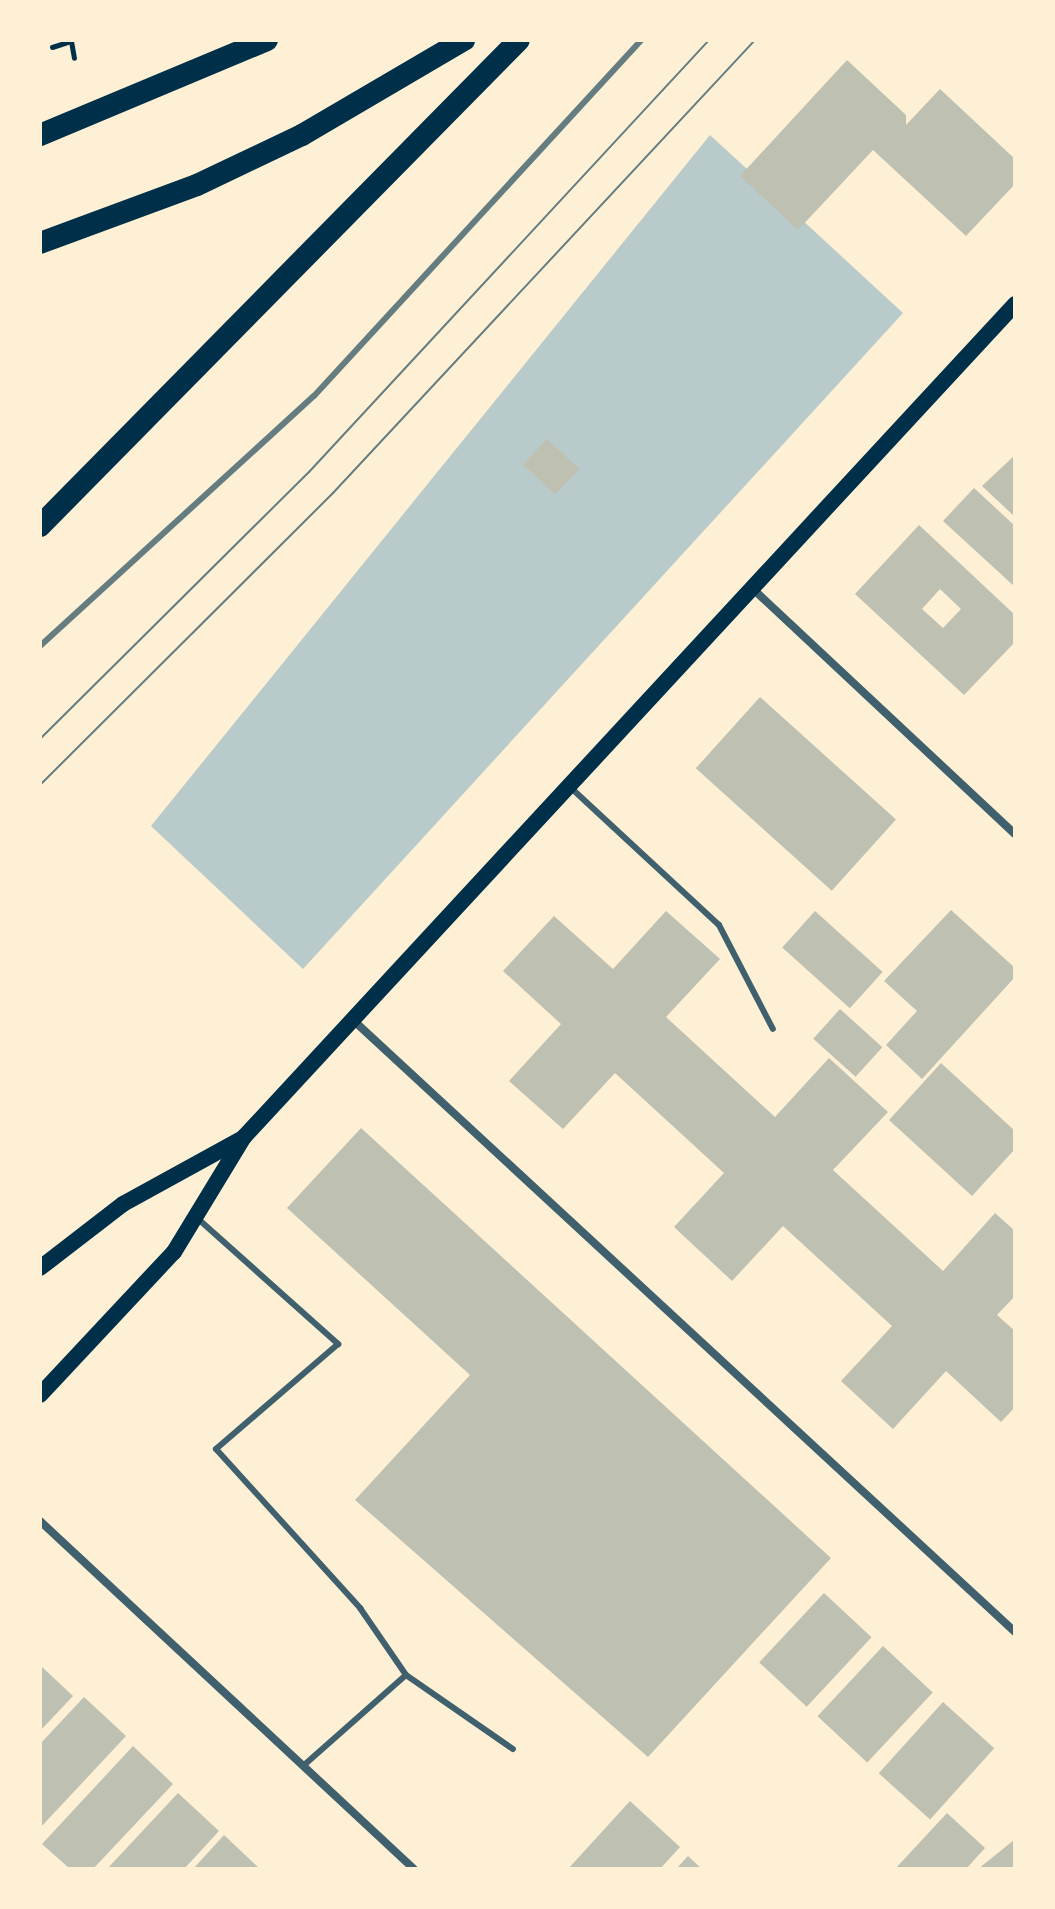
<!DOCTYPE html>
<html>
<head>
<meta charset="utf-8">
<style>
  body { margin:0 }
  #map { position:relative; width:1055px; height:1909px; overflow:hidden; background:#fdf0d5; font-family:Manrope,sans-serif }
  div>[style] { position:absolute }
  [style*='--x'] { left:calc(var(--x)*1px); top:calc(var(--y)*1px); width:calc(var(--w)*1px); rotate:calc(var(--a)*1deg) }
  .green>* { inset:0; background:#b9caca }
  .building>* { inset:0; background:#bec0b2; transform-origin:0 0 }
  .path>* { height:5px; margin:-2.5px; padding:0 2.5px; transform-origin:2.5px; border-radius:2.5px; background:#003049 }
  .service>* { height:6px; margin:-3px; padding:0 3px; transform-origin:3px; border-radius:3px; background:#3f606c }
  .minor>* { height:8px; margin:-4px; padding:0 4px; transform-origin:4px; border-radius:4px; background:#3f606c }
  .secondary>* { height:16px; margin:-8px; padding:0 8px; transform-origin:8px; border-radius:8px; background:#003049 }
  .trunk>* { height:22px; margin:-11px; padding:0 11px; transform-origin:11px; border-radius:11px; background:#003049 }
  .tram>* { height:2px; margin:-1px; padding:0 1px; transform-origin:1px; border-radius:1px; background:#657d81 }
  .rail>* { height:6px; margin:-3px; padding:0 3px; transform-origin:3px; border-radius:3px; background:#657d81 }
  span { translate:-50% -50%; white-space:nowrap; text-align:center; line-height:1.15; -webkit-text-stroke:6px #fdf0d5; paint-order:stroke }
  .frame { position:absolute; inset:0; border:42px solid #fdf0d5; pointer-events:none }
</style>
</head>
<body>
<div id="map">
  <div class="green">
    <div style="clip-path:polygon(710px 135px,903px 313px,303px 969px,151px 826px)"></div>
  </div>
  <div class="building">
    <div style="clip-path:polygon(847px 60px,906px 115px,906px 125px,940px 89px,1015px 159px,1015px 184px,966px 236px,873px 150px,798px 230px,740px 176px)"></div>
    <div style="left:547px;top:439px;width:44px;height:35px;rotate:43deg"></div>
    <div style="clip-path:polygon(1015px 455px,1015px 517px,982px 486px)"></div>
    <div style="clip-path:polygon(974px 488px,1015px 526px,1015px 587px,943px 521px)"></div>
    <div style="clip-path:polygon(evenodd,919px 525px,1015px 615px,1015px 642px,964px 695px,855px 594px,919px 525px,940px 589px,961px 609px,943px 628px,922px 609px,940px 589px)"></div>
    <div style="left:760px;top:697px;width:183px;height:96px;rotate:42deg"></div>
    <div style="clip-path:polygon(951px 910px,1015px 968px,1015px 977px,922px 1079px,886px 1045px,917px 1011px,884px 981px)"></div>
    <div style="clip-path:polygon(666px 911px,720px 959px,666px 1017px,775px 1117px,829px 1058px,888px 1112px,833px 1170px,943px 1271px,995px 1213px,1015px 1231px,1015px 1296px,997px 1315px,1015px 1331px,1015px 1407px,1001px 1422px,946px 1371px,893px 1429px,841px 1381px,892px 1326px,783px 1226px,732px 1281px,674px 1227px,724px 1173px,615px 1073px,563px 1129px,509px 1081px,561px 1024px,503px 971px,554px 916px,613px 969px)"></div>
    <div style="left:815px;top:911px;width:91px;height:49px;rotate:42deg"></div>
    <div style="left:840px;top:1009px;width:57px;height:40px;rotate:42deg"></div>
    <div style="clip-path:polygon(941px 1063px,1015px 1131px,1015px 1149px,972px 1196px,889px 1120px)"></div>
    <div style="clip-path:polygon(361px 1128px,831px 1558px,648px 1757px,355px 1500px,470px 1375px,287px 1208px)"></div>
    <div style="left:824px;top:1593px;width:65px;height:95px;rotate:43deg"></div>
    <div style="left:883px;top:1646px;width:68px;height:96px;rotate:43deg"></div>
    <div style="clip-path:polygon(40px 1665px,73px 1696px,40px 1731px)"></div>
    <div style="clip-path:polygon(84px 1697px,126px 1736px,40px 1828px,40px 1744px)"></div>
    <div style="left:943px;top:1702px;width:69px;height:96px;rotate:42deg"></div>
    <div style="clip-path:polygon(133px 1746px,173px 1784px,93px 1869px,70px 1869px,42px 1844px)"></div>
    <div style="clip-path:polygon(178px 1793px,219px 1831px,184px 1869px,107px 1869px)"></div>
    <div style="clip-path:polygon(630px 1801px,680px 1847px,660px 1869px,568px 1869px)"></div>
    <div style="clip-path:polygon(947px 1813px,985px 1848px,966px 1869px,895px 1869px)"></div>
    <div style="clip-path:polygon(1015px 1828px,1015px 1869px,978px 1869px,1014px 1840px)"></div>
    <div style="clip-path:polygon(224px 1835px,260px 1869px,193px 1869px)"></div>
    <div style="clip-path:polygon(688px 1856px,702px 1869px,676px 1869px)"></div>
  </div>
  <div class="path">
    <div style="--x:52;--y:47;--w:20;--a:-18"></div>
    <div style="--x:71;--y:41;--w:17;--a:80"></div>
  </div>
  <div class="service">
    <div style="--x:570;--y:787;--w:203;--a:42.8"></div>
    <div style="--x:719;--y:925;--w:117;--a:62.6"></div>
    <div style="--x:196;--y:1217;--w:191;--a:41.8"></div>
    <div style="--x:338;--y:1344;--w:161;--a:139.3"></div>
    <div style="--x:216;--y:1449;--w:215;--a:47.8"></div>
    <div style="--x:360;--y:1608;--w:81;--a:55.5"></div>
    <div style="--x:406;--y:1675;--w:130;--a:34.7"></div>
    <div style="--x:303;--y:1766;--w:137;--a:-41.5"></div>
  </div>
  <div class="minor">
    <div style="--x:752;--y:588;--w:360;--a:43.1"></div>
    <div style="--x:353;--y:1020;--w:902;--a:42.75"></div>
    <div style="--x:40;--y:1521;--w:511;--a:42.94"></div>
  </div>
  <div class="secondary">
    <div style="--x:40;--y:1268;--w:105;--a:-37.6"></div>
    <div style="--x:123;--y:1204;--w:137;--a:-28.8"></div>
    <div style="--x:40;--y:1395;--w:196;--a:-46.9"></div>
    <div style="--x:174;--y:1252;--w:135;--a:-58.7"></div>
    <div style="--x:244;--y:1137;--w:1135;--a:-47.21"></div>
  </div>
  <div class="trunk">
    <div style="--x:40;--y:135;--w:246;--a:-22.7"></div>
    <div style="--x:40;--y:243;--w:167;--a:-20.3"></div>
    <div style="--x:197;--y:185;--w:116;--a:-25.5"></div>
    <div style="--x:302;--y:135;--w:188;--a:-30.4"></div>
    <div style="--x:40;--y:526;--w:682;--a:-45.42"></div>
  </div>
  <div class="tram">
    <div style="--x:40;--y:739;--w:379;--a:-44.8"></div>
    <div style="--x:309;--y:472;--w:589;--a:-47.2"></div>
    <div style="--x:40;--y:785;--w:414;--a:-44.9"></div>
    <div style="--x:333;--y:493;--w:619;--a:-47.03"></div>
  </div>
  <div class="rail">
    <div style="--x:40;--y:646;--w:371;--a:-42.4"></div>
    <div style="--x:314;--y:396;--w:483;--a:-47.4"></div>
  </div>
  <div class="frame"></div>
</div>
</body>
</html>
